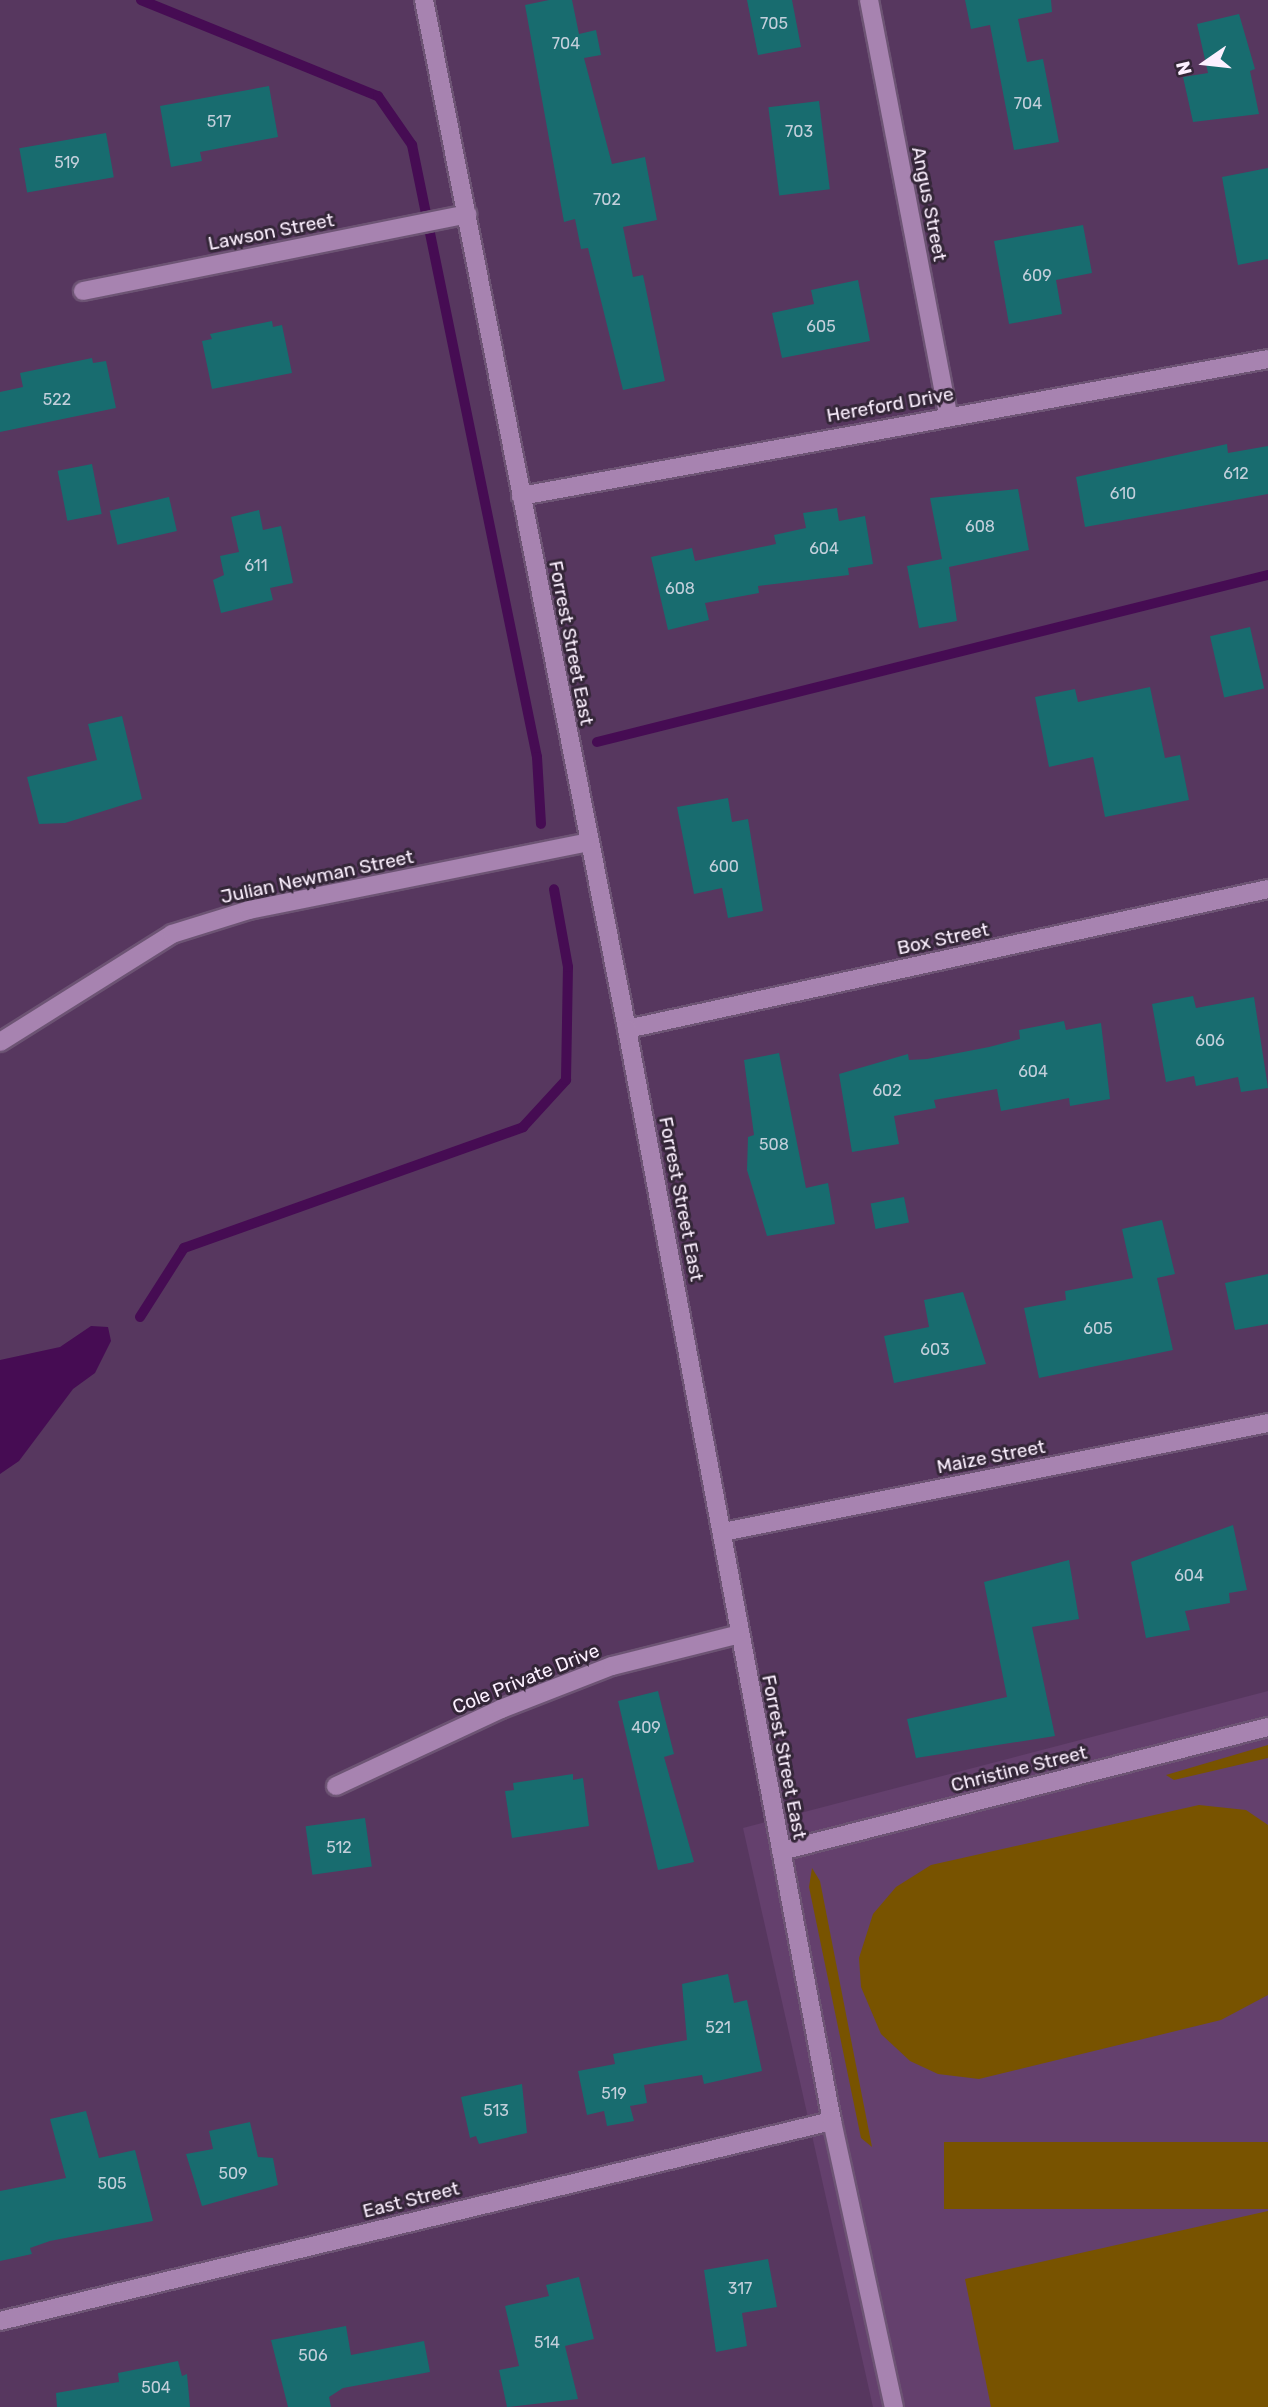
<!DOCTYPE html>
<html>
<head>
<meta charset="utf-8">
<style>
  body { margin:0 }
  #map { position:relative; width:1268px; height:2407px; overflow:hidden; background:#57375f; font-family:Rubik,sans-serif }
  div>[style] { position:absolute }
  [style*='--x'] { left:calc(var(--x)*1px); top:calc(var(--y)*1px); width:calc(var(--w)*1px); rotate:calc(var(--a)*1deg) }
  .built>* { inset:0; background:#64406d }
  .green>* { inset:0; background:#785300; transform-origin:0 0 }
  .water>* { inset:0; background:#460c53 }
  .stream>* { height:10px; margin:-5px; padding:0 5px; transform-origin:5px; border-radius:5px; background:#460c53 }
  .building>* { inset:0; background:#186c6f; transform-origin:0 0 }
  .roads { filter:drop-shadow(2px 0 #6d5474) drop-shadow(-2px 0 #6d5474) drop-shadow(0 2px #6d5474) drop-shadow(0 -2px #6d5474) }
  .minor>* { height:18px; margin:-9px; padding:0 9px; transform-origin:9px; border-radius:9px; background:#a783b0 }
  .secondary>* { height:18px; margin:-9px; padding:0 9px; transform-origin:9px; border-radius:9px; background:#a783b0 }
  span { translate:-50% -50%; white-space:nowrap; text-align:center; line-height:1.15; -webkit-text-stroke:6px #342638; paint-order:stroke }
  .number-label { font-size:16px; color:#c3cfdb }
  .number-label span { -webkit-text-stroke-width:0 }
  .street-label { font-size:19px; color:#fcf0ff }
  .north { position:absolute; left:1170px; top:28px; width:70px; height:70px; -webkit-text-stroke:5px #342638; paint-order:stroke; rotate:256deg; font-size:19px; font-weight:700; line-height:28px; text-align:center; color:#fcf0ff }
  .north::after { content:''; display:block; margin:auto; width:24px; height:32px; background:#fcf0ff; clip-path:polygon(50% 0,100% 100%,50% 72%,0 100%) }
</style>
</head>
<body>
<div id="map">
  <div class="built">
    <div style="clip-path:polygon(1268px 1691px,1268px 2407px,873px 2407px,743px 1828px)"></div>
  </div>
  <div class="green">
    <div style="clip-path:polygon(1268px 1745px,1268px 1758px,1174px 1780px,1166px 1775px)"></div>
    <div style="clip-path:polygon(1199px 1805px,1246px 1810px,1268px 1825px,1268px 1995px,1221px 2020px,979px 2079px,938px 2074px,910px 2061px,881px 2034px,861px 1987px,859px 1958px,873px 1914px,896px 1887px,931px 1865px)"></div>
    <div style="clip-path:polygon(812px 1868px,820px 1881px,872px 2147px,861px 2138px,809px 1887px)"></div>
    <div style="left:1268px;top:2142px;width:67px;height:324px;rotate:90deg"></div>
    <div style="clip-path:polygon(1268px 2211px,1268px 2407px,991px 2407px,965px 2279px)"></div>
  </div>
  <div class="water">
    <div style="clip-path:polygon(91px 1326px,108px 1327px,111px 1341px,95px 1373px,73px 1389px,19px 1461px,0 1474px,0 1360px,60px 1347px)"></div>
  </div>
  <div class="stream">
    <div style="--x:141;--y:0;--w:256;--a:22.1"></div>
    <div style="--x:378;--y:96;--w:60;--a:55.2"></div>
    <div style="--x:412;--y:145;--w:625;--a:78.46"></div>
    <div style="--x:537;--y:757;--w:67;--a:86.6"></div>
    <div style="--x:597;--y:742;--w:691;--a:-13.98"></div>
    <div style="--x:140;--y:1317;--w:82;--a:-57.5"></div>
    <div style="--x:184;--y:1248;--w:360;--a:-19.6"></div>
    <div style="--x:523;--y:1127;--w:64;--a:-47.5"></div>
    <div style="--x:566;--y:1080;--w:113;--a:-89"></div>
    <div style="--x:568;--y:967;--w:79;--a:-100.2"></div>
  </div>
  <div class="building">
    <div style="clip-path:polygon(549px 0,572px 0,579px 34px,596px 30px,601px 55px,584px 58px,612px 164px,645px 157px,657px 220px,623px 227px,633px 277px,643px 275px,665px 381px,623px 390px,588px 248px,581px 249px,575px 219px,564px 222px,525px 5px)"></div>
    <div style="clip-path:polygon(747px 0,792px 0,801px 47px,758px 55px)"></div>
    <div style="clip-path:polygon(965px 0,1051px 0,1052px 12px,1018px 19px,1027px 62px,1043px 59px,1059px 142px,1014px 150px,990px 25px,971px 29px)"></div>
    <div style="clip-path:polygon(1239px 14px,1255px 69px,1250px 71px,1259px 114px,1193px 122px,1183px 77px,1208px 73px,1197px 24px)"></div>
    <div style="clip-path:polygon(269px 86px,278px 137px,200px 152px,202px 161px,171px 167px,160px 106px)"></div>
    <div style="left:819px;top:101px;width:89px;height:51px;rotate:83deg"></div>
    <div style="left:106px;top:133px;width:45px;height:88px;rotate:80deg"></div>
    <div style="clip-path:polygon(1268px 168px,1268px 259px,1238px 265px,1222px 177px)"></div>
    <div style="clip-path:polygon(1083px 225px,1092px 273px,1056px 280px,1062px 314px,1009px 324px,994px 241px)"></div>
    <div style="clip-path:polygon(858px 280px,870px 341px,782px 358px,772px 313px,814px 304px,811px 290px)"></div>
    <div style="clip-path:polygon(272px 321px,273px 327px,282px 325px,292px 373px,212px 389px,202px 341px,212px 339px,210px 334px)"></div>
    <div style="clip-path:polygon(92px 358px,93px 363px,106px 361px,116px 408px,0 432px,0 392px,23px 387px,20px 373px)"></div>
    <div style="clip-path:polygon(1227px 444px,1228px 453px,1268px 446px,1268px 494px,1085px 527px,1076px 477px)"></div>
    <div style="left:92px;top:464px;width:51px;height:35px;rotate:79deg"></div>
    <div style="clip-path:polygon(1018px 489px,1029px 550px,949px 567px,957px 621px,919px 628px,907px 566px,942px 559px,930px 498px)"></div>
    <div style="left:169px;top:497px;width:35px;height:61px;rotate:77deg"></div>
    <div style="clip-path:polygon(837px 508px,839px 521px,865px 516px,873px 564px,848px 568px,849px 575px,758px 586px,759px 593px,705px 603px,709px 620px,668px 630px,651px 557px,692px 548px,695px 561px,776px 544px,774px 535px,806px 528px,803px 513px)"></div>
    <div style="clip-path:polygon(259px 510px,263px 530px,281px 526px,293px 583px,270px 588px,273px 600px,221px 613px,213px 580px,224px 575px,220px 556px,239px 552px,231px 517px)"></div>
    <div style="left:1250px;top:627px;width:63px;height:41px;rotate:77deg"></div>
    <div style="clip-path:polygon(1150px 687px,1165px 758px,1180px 755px,1189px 800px,1105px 817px,1093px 757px,1049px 767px,1035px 697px,1075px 689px,1078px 702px)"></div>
    <div style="clip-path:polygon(122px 716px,142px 799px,65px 823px,39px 824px,27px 777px,97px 760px,88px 724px)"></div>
    <div style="clip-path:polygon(728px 798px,732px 822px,748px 819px,763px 911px,728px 918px,722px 888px,694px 894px,677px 807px)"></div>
    <div style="clip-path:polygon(1193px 996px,1196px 1008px,1254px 997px,1268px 1088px,1241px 1092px,1238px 1077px,1196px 1086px,1194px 1076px,1166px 1082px,1152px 1004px)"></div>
    <div style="clip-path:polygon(1064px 1021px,1066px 1030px,1101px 1023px,1110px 1099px,1070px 1106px,1069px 1098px,1001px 1111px,997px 1089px,934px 1100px,936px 1108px,894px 1116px,899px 1144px,852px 1152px,839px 1074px,908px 1054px,909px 1060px,927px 1059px,989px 1047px,1020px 1039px,1019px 1030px)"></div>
    <div style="clip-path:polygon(779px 1053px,806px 1188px,828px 1183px,835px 1224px,767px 1236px,747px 1170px,748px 1137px,754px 1135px,744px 1060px)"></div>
    <div style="left:904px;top:1197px;width:26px;height:34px;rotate:79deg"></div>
    <div style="clip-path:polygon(1162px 1220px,1175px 1274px,1157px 1278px,1173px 1350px,1039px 1378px,1024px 1308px,1066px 1300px,1065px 1291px,1133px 1278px,1122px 1229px)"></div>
    <div style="clip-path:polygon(1268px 1274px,1268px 1324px,1235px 1330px,1225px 1283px)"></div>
    <div style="clip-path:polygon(963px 1292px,986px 1364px,894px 1383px,884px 1336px,929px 1327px,924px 1300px)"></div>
    <div style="clip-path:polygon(1233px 1525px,1247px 1590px,1229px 1593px,1230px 1603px,1185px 1611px,1190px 1630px,1146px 1638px,1131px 1562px)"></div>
    <div style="clip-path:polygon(1069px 1560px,1079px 1619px,1032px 1627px,1055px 1736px,916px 1758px,907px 1719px,1007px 1697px,984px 1582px)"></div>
    <div style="clip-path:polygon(658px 1691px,674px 1754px,664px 1757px,694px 1862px,658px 1870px,618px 1701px)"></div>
    <div style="clip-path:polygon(573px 1774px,573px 1780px,583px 1778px,589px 1826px,512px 1838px,505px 1791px,514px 1790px,513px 1783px)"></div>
    <div style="left:365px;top:1818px;width:49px;height:60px;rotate:82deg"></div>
    <div style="clip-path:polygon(728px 1974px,734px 2003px,747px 2000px,762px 2071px,704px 2084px,702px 2075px,644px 2085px,647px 2103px,630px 2106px,634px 2121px,607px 2126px,604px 2111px,587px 2115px,578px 2071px,615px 2064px,613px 2054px,687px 2040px,682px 1984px)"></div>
    <div style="clip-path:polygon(522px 2084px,527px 2133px,479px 2144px,476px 2136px,470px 2138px,461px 2097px)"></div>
    <div style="clip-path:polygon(86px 2111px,99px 2158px,135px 2150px,153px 2221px,50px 2241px,30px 2248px,32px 2254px,0 2261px,0 2191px,66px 2178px,50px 2119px)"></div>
    <div style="clip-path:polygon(250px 2122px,258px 2157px,273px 2158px,278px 2185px,202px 2206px,186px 2154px,213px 2149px,209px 2131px)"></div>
    <div style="clip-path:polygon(768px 2259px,777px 2307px,742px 2313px,747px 2346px,716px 2352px,704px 2270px)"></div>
    <div style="clip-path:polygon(579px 2277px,594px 2339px,565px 2346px,578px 2399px,507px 2407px,499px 2370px,519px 2366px,505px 2306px,549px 2296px,546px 2285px)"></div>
    <div style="clip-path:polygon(346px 2326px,351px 2355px,424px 2341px,430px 2372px,343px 2388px,329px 2397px,331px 2407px,288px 2407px,271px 2340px)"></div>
    <div style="clip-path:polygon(178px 2361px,182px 2376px,187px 2374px,190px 2407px,57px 2407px,56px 2393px,119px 2382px,118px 2373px)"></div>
  </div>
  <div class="roads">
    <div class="minor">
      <div style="--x:869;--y:0;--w:422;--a:79.2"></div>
      <div style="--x:83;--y:291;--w:392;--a:-11.3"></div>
      <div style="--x:521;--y:496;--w:759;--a:-10.39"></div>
      <div style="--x:627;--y:1029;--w:656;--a:-12.32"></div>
      <div style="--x:0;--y:1042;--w:203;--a:-32.1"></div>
      <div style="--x:172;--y:934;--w:81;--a:-17.3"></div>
      <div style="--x:249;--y:910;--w:347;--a:-11.3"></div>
      <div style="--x:723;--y:1532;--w:556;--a:-11.31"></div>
      <div style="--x:336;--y:1786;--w:182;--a:-25"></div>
      <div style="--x:501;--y:1709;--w:119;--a:-21.2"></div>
      <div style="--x:612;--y:1666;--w:132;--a:-14"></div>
      <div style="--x:781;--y:1851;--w:503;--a:-14.29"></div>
      <div style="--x:0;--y:2321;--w:856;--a:-13.52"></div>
    </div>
    <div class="secondary">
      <div style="--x:424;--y:0;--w:1049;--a:78.84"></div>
      <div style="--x:627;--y:1029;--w:1111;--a:79.37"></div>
      <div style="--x:832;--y:2121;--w:293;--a:77.8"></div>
    </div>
  </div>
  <div class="number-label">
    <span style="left:774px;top:24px">705</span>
    <span style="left:566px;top:44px">704</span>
    <span style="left:1028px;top:104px">704</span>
    <span style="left:219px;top:122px">517</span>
    <span style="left:799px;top:132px">703</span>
    <span style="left:67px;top:163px">519</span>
    <span style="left:607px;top:200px">702</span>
    <span style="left:1037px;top:276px">609</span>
    <span style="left:821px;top:327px">605</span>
    <span style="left:57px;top:400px">522</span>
    <span style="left:1236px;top:474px">612</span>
    <span style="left:1123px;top:494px">610</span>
    <span style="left:980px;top:527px">608</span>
    <span style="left:824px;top:549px">604</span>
    <span style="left:256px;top:566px">611</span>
    <span style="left:680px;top:589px">608</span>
    <span style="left:724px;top:867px">600</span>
    <span style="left:1210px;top:1041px">606</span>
    <span style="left:1033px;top:1072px">604</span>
    <span style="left:887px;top:1091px">602</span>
    <span style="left:774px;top:1145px">508</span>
    <span style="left:1098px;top:1329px">605</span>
    <span style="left:935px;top:1350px">603</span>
    <span style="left:1189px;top:1576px">604</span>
    <span style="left:646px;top:1728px">409</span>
    <span style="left:339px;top:1848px">512</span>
    <span style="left:718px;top:2028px">521</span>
    <span style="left:614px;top:2094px">519</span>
    <span style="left:496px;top:2111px">513</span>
    <span style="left:233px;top:2174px">509</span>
    <span style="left:112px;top:2184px">505</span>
    <span style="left:740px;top:2289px">317</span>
    <span style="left:547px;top:2343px">514</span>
    <span style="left:313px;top:2356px">506</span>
    <span style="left:156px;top:2388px">504</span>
  </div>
  <div class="street-label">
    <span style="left:929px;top:204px;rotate:79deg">Angus Street</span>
    <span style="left:271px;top:232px;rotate:-11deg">Lawson Street</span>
    <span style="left:890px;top:405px;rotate:-10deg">Hereford Drive</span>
    <span style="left:571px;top:643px;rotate:79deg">Forrest Street East</span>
    <span style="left:317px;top:877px;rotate:-12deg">Julian Newman Street</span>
    <span style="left:943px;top:939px;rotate:-12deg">Box Street</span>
    <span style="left:681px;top:1199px;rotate:79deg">Forrest Street East</span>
    <span style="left:991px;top:1457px;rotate:-11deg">Maize Street</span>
    <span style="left:526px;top:1679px;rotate:-22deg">Cole Private Drive</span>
    <span style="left:784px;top:1757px;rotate:79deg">Forrest Street East</span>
    <span style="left:1019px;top:1769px;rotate:-14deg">Christine Street</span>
    <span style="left:411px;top:2200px;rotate:-14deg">East Street</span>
  </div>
  <div class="north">N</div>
</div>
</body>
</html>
